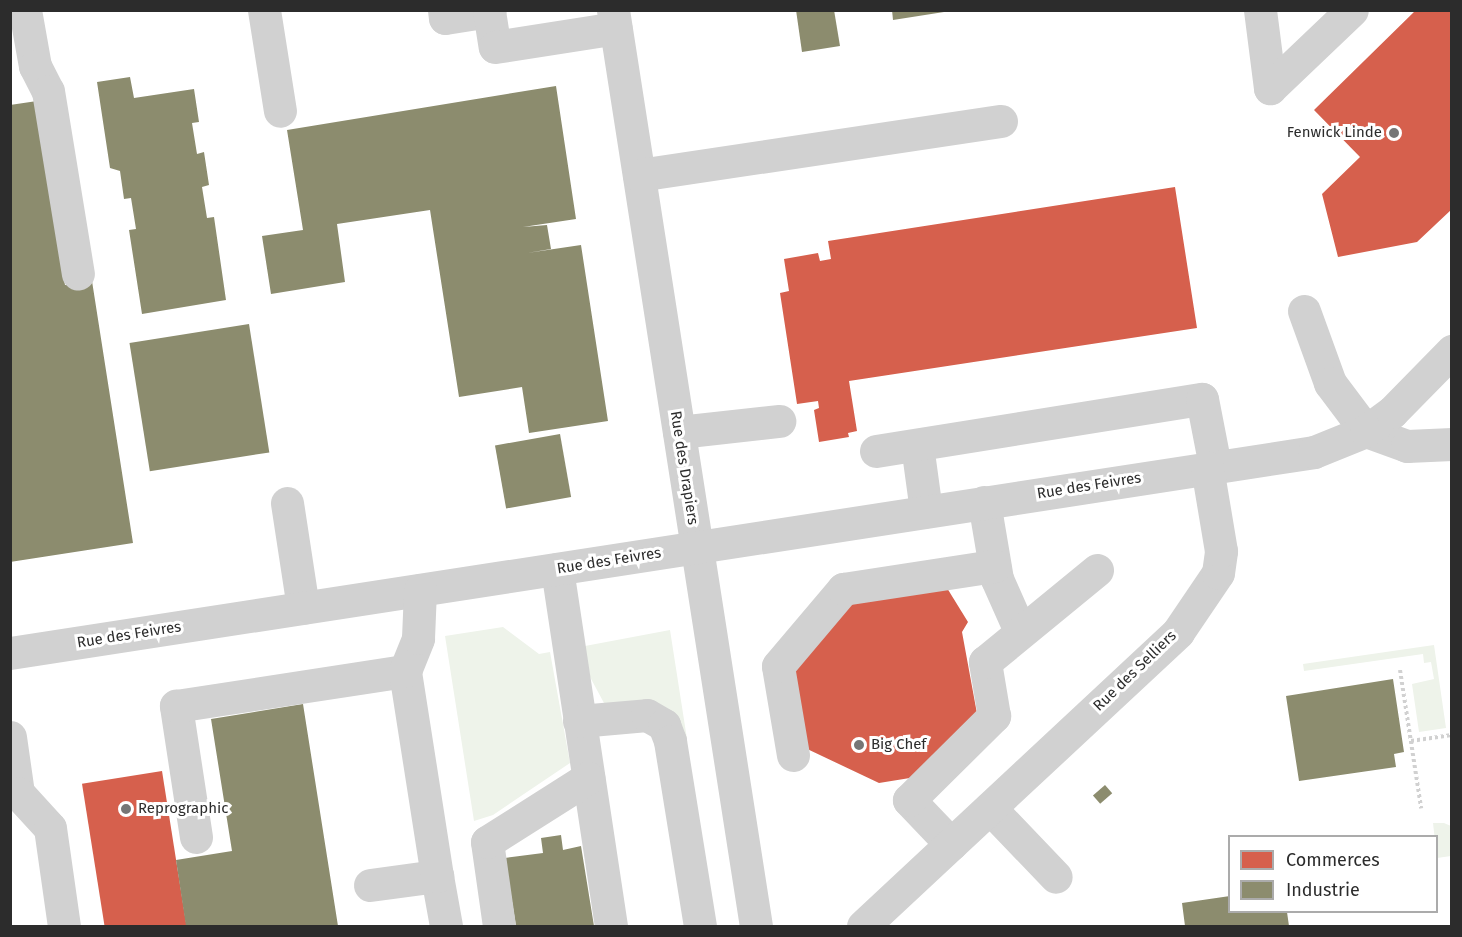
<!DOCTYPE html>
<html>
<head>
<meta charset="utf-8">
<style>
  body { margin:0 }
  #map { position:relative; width:1462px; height:937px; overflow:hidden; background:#fff; font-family:"Fira Sans",sans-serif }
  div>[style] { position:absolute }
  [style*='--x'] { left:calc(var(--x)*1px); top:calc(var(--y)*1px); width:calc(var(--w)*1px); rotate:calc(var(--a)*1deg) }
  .green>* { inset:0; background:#eef3ea }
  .shops>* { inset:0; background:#d6604d; transform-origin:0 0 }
  .industry>* { inset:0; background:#8c8c6e; transform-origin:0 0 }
  .path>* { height:4px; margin-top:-2px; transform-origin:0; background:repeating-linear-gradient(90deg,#d1d1d1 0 3px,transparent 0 6px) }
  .minor>* { height:33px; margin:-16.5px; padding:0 16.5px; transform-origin:16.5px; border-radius:16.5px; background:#d1d1d1 }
  .dots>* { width:16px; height:16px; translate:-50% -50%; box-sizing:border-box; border:3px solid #fff; border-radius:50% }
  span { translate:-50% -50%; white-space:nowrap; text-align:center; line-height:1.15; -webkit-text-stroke:6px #fff; paint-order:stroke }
  .poi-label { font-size:15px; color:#2c2c2c }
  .right { translate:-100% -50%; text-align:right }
  .left { translate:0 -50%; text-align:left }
  .street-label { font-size:15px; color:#2c2c2c }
  .frame { position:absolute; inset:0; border:12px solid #2c2c2c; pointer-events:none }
  .legend { position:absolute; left:1228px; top:835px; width:210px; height:78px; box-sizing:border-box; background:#fff; border:2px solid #ababab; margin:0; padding:8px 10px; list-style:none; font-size:18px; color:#2c2c2c }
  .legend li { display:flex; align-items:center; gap:12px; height:30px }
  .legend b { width:30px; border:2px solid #ababab }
</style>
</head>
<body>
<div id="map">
  <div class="green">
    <div style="clip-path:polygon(503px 627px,539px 654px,550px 652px,570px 763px,493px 815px,474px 821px,445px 636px)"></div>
    <div style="clip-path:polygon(670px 630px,687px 739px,676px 725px,604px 703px,590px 677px,585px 646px)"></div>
    <div style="clip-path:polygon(1434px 645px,1446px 728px,1419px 732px,1412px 684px,1434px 679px,1431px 662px,1424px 663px,1423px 654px,1304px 671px,1303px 664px)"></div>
    <div style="clip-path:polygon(1444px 823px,1451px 826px,1451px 856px,1437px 858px,1433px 823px)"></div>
  </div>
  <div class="shops">
    <div style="clip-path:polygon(1416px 10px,1452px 10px,1452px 209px,1417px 242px,1338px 257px,1322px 194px,1360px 157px,1314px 110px)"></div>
    <div style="clip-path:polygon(1175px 187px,1197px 328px,849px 381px,857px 431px,848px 433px,849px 437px,819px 442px,814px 410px,819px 408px,818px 401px,797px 404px,780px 293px,789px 291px,784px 259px,818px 253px,820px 261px,831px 259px,828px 241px)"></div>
    <div style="clip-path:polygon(947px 588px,968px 622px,962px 632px,978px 719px,916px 777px,879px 783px,803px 747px,789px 661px,851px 603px)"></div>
    <div style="left:162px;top:771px;width:157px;height:81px;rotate:81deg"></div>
  </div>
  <div class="industry">
    <div style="clip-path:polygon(796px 10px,834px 10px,840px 46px,802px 52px)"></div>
    <div style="clip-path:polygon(892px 10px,944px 10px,944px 12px,893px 20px)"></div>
    <div style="clip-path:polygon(130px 77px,134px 98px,194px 89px,199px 122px,192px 123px,197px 154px,204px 152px,209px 185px,202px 187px,207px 218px,214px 217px,226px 300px,142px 314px,129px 230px,136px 229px,131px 198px,124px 199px,120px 171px,110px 168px,97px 82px)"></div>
    <div style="clip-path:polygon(556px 86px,576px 219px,523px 227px,547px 225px,551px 249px,527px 253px,581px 245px,608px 421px,529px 433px,522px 387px,459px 397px,430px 210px,337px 224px,345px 282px,271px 294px,262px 236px,303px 230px,287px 130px)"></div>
    <div style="clip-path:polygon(37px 101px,65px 285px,92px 281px,133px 543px,10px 562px,10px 105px)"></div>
    <div style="left:249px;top:324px;width:130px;height:121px;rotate:81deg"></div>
    <div style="left:560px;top:434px;width:64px;height:66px;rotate:80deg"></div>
    <div style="clip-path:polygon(1393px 679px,1404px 752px,1394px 754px,1396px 767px,1299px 781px,1286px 696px)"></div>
    <div style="clip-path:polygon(303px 704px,338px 926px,186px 926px,176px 860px,232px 851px,211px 719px)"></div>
    <div style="left:1105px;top:785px;width:11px;height:16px;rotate:49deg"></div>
    <div style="clip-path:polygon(561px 835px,563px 850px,581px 846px,594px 926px,516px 926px,505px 858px,543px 853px,541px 838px)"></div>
    <div style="clip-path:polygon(1230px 896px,1230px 912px,1287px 912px,1289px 926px,1185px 926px,1182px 903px)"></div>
  </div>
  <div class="path">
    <div style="--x:1400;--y:670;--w:140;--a:81.3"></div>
    <div style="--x:1411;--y:741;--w:41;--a:-8.3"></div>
  </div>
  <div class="minor">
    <div style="--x:25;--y:10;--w:57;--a:79.9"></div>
    <div style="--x:35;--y:66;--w:28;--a:63"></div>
    <div style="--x:48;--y:91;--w:185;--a:80.7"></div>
    <div style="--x:264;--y:10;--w:102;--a:81"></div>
    <div style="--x:444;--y:10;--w:8;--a:83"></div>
    <div style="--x:445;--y:18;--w:45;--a:-9"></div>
    <div style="--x:489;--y:11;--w:36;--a:81"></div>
    <div style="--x:495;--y:47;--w:122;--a:-8.9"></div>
    <div style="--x:613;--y:10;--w:927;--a:81.13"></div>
    <div style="--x:1260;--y:10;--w:79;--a:82.7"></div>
    <div style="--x:1270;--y:88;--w:113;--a:-43.6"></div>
    <div style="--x:639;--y:175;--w:366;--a:-8.5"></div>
    <div style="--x:1304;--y:311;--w:77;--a:70.1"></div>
    <div style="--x:1330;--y:383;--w:60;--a:53.1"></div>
    <div style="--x:1366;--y:431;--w:44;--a:20.1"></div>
    <div style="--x:1407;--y:446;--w:45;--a:-2.5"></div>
    <div style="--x:679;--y:432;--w:101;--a:-6.3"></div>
    <div style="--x:917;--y:445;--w:67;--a:82.2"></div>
    <div style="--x:876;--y:451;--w:330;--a:-9.1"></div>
    <div style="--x:1202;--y:399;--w:68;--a:79"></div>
    <div style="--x:984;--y:502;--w:78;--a:80.4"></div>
    <div style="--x:997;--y:579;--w:57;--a:66.1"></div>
    <div style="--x:287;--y:503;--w:106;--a:81.3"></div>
    <div style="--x:557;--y:569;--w:361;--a:81.4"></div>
    <div style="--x:10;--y:653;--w:1319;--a:-8.76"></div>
    <div style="--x:1314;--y:452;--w:56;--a:-22"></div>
    <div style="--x:1366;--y:431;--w:32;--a:-36"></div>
    <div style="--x:1392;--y:412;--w:86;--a:-45.5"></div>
    <div style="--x:579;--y:721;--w:68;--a:-5"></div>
    <div style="--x:647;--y:715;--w:20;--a:30"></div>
    <div style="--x:664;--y:725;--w:17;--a:69"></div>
    <div style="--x:670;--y:741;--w:187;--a:80.8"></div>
    <div style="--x:10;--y:737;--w:57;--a:81.9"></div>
    <div style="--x:18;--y:793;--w:47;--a:47.6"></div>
    <div style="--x:50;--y:828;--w:99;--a:81.9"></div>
    <div style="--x:793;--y:755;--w:90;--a:-99.6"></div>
    <div style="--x:778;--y:666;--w:101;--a:-49.8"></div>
    <div style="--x:843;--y:589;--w:153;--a:-8.7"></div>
    <div style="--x:990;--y:808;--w:95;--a:46.3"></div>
    <div style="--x:196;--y:837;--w:133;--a:-98.7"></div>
    <div style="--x:176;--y:706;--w:232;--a:-8.7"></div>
    <div style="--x:951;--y:844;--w:61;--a:-133.7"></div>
    <div style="--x:909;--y:800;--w:120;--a:-44.7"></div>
    <div style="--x:994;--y:716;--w:55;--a:-99.5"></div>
    <div style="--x:985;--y:662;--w:145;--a:-39.4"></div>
    <div style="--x:437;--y:876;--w:51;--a:79.8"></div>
    <div style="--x:370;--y:885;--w:68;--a:-7.7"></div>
    <div style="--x:437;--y:876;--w:207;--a:-98.9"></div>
    <div style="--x:405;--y:671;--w:35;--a:-68"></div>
    <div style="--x:418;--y:638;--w:48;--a:-87.6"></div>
    <div style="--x:499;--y:926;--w:85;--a:-98.1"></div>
    <div style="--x:487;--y:842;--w:120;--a:-32.4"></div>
    <div style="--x:863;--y:926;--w:431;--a:-43"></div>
    <div style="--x:1178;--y:632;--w:71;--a:-55.9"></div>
    <div style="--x:1218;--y:573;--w:22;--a:-82"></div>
    <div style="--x:1221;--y:551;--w:85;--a:-99.5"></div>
  </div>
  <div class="dots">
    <div style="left:1394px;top:133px;background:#767676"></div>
    <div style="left:859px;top:745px;background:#767676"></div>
    <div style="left:126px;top:809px;background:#767676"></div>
  </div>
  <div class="poi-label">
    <span class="right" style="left:1382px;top:133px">Fenwick Linde</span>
    <span class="left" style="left:871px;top:745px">Big Chef</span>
    <span class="left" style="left:138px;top:809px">Reprographic</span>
  </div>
  <div class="street-label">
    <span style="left:684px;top:468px;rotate:81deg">Rue des Drapiers</span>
    <span style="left:1089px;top:486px;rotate:-9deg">Rue des Feivres</span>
    <span style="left:609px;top:561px;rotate:-9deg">Rue des Feivres</span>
    <span style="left:129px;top:635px;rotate:-9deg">Rue des Feivres</span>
    <span style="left:1135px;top:671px;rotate:-44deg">Rue des Selliers</span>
  </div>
  <div class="frame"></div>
  <ul class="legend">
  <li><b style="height:16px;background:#d6604d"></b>Commerces</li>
  <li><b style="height:16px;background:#8c8c6e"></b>Industrie</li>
  </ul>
</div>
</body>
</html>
